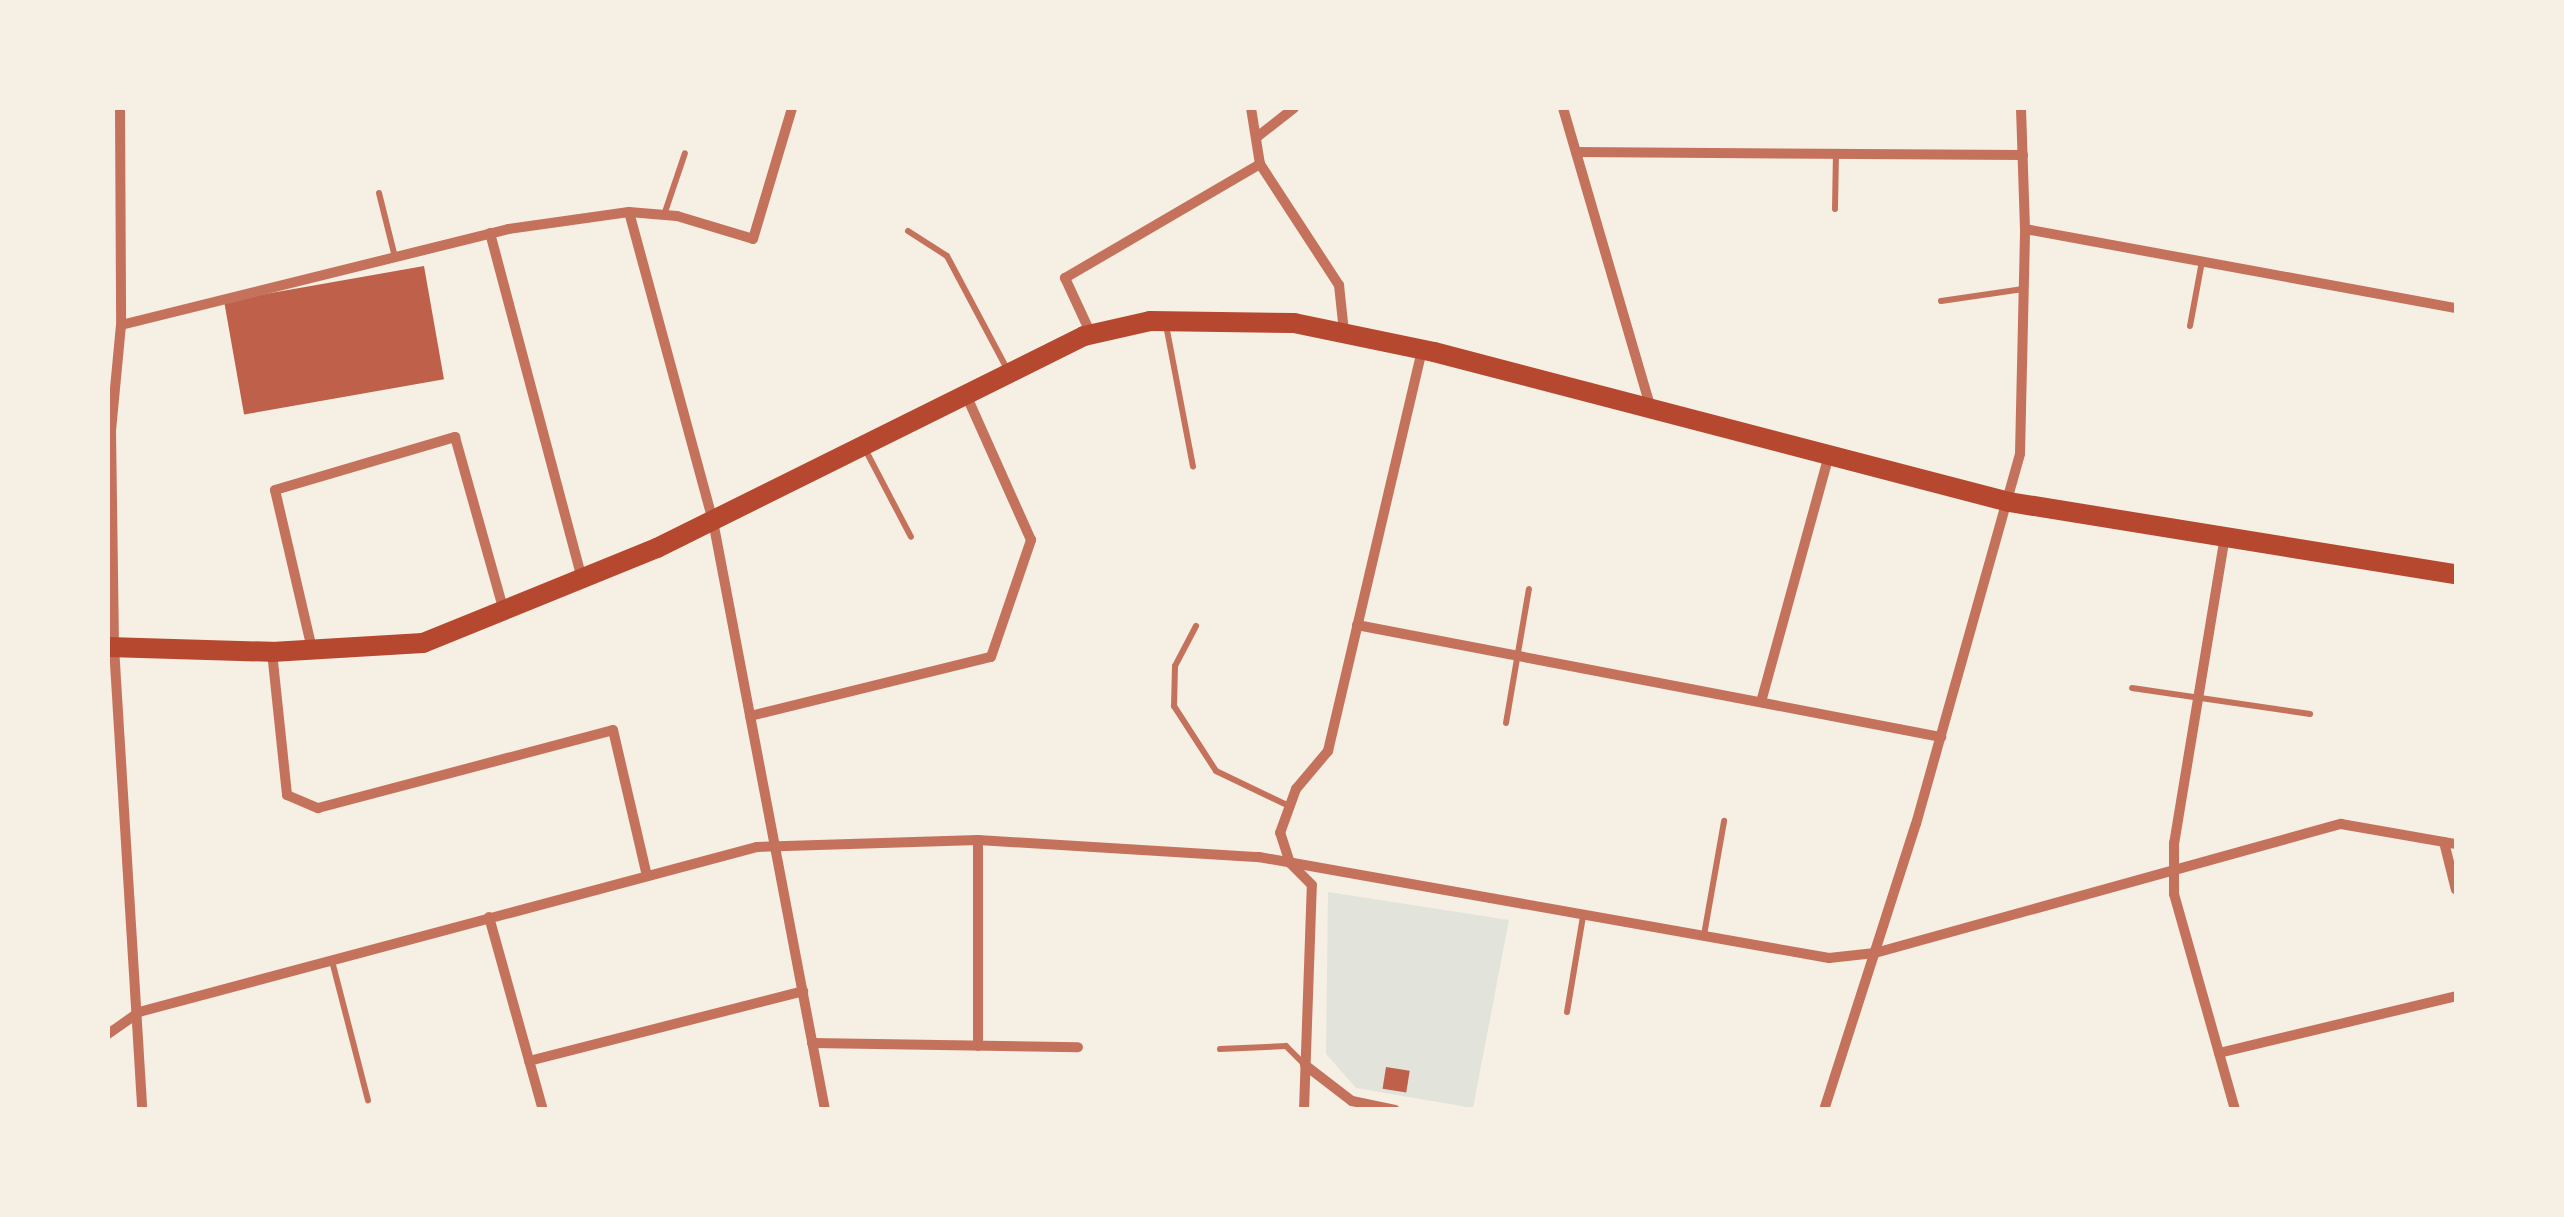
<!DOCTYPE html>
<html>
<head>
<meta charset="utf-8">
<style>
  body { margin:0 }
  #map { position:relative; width:2564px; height:1217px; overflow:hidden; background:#f6efe4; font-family:Mulish,sans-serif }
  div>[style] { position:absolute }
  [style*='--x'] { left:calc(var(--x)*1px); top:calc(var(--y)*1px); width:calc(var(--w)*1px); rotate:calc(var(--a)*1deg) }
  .green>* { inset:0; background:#e2e4dc }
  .building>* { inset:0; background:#bf614a; transform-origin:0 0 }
  .service>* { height:6px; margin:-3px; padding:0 3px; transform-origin:3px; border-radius:3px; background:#c5725c }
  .minor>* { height:10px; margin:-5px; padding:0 5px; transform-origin:5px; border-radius:5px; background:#c5725c }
  .secondary>* { height:20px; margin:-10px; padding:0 10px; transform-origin:10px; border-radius:10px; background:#b5482f }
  span { translate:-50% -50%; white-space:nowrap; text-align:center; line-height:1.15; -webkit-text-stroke:10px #f6efe4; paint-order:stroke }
  .frame { position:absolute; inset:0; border:110px solid #f6efe4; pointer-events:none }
</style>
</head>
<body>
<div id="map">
  <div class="green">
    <div style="clip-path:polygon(1328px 892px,1509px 920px,1473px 1108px,1356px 1088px,1326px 1054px)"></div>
  </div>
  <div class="building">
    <div style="left:424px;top:266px;width:115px;height:203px;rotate:80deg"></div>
    <div style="left:1386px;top:1067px;width:24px;height:22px;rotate:9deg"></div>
  </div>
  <div class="service">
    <div style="--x:379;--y:193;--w:66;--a:76"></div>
    <div style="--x:1835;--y:209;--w:55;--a:-89"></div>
    <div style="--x:664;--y:215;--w:65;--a:-71.3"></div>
    <div style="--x:908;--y:231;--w:46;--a:32.7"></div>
    <div style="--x:947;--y:256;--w:128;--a:62"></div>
    <div style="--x:1941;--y:301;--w:83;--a:-8.3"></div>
    <div style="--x:1166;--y:325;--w:144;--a:79.2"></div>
    <div style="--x:2190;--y:326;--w:66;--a:-79.5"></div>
    <div style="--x:865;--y:449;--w:99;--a:62.4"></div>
    <div style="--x:1196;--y:626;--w:45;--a:117.7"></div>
    <div style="--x:1175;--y:666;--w:40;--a:91.4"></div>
    <div style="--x:1174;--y:706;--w:77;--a:57.1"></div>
    <div style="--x:1216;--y:771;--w:81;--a:25.6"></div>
    <div style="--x:2132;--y:688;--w:180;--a:8.3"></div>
    <div style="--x:1506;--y:723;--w:136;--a:-80.3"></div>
    <div style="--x:1704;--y:935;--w:116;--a:-80"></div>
    <div style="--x:332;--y:961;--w:144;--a:75.5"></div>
    <div style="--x:1567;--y:1012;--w:97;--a:-80.5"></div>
    <div style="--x:1220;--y:1049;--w:66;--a:-2.6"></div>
    <div style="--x:1286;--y:1046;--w:27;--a:45"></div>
  </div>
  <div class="minor">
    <div style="--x:120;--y:108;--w:217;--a:89.7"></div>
    <div style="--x:121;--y:325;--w:105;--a:95.4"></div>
    <div style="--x:111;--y:430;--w:217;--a:89.2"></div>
    <div style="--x:114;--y:647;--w:464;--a:86.5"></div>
    <div style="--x:1251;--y:108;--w:57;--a:80.9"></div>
    <div style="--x:1260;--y:164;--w:145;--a:56.9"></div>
    <div style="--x:1339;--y:285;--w:47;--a:83.9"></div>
    <div style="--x:1563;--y:108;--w:313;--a:73.7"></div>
    <div style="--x:1257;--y:137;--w:47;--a:-38.1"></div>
    <div style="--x:1576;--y:152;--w:447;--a:0.4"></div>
    <div style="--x:629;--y:212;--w:320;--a:74.8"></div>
    <div style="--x:713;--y:521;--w:600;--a:79.23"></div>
    <div style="--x:2025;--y:229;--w:438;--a:10.4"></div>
    <div style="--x:490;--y:233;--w:357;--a:75.1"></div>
    <div style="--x:121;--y:325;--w:399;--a:-13.9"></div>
    <div style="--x:508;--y:229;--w:122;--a:-8"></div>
    <div style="--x:629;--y:212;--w:48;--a:4.8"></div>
    <div style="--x:677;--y:216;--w:79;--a:16.8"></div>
    <div style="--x:753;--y:239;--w:137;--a:-73.4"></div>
    <div style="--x:1091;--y:334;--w:62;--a:-114.9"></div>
    <div style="--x:1065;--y:278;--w:226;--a:-30.3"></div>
    <div style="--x:2225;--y:536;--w:311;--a:99.4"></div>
    <div style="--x:2174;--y:843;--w:51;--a:90"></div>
    <div style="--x:2174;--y:894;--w:224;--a:74.2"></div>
    <div style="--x:1357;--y:625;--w:595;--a:10.86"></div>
    <div style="--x:312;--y:649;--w:163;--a:-103.1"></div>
    <div style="--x:275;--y:490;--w:188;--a:-16.4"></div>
    <div style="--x:455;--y:437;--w:181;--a:74.3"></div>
    <div style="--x:272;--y:652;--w:144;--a:84"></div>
    <div style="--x:287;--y:795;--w:34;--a:23"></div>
    <div style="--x:318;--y:808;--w:305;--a:-14.8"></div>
    <div style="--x:613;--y:730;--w:150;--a:76.9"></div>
    <div style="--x:1761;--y:702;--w:256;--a:-74.6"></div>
    <div style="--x:750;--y:716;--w:248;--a:-13.8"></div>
    <div style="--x:991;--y:657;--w:124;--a:-71.1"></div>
    <div style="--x:1031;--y:540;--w:159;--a:-114.1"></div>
    <div style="--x:2444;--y:842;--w:49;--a:76"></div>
    <div style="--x:489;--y:917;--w:200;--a:74.4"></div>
    <div style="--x:108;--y:1034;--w:38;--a:-35"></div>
    <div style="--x:139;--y:1012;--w:640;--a:-14.95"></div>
    <div style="--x:757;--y:847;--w:221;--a:-1.8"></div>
    <div style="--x:978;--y:840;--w:282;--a:3.5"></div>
    <div style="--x:1259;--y:857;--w:579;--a:10.05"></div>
    <div style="--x:1829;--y:958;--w:46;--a:-6.2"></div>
    <div style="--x:1875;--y:953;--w:484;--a:-15.5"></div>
    <div style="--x:2341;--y:824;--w:117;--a:9.9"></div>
    <div style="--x:812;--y:1043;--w:266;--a:0.9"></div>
    <div style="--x:978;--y:1046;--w:206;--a:-90"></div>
    <div style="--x:2219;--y:1053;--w:244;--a:-13.5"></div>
    <div style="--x:529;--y:1061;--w:283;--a:-14.3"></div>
    <div style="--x:1305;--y:1065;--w:59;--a:37.5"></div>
    <div style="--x:1352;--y:1101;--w:44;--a:11.8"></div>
    <div style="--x:1304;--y:1110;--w:225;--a:-88"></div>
    <div style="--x:1312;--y:885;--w:31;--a:-135"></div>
    <div style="--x:1290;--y:863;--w:32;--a:-108"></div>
    <div style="--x:1280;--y:833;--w:47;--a:-70"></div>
    <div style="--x:1296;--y:789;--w:50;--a:-49.9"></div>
    <div style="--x:1328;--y:751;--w:412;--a:-76.8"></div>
    <div style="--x:1824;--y:1110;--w:300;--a:-72.2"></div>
    <div style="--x:1916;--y:824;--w:384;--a:-74.3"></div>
    <div style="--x:2020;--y:454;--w:225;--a:-88.7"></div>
    <div style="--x:2025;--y:229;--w:121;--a:-91.9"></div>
  </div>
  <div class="secondary">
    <div style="--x:108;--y:647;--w:164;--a:1.7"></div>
    <div style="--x:272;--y:652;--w:151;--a:-3.4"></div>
    <div style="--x:423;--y:643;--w:253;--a:-22.1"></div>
    <div style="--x:657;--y:548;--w:477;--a:-26.4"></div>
    <div style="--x:1084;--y:336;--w:68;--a:-12.8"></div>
    <div style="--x:1150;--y:321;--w:144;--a:0.8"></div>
    <div style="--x:1294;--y:323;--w:143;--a:11.7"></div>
    <div style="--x:1434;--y:352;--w:594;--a:14.62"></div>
    <div style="--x:2009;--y:502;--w:453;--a:9.2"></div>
  </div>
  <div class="frame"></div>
</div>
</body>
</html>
